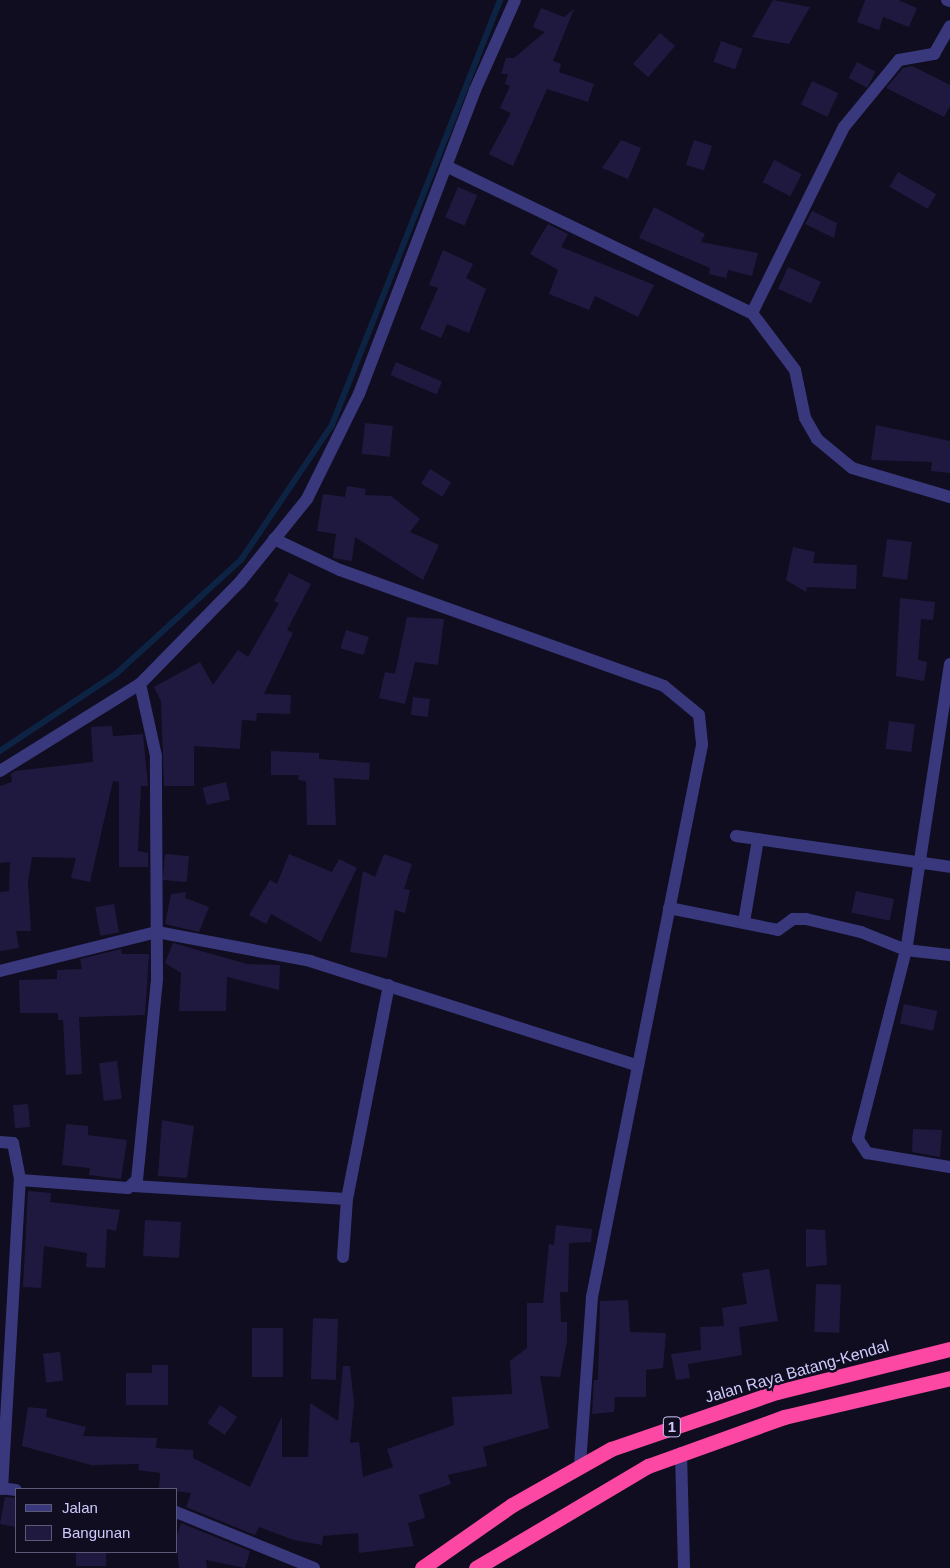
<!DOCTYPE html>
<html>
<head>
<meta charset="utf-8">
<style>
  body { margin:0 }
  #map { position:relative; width:950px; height:1568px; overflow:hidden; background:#0f0d1f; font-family:Helvetica,sans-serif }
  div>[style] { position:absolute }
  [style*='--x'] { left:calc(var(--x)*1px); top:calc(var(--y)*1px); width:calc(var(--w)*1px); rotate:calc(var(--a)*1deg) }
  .stream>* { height:5.5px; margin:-2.75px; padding:0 2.75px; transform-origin:2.75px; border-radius:2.75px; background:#0d2343 }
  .building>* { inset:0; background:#20193f; transform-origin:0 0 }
  .minor>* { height:12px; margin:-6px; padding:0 6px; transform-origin:6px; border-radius:6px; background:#39387d }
  .highway>* { height:15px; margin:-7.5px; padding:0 7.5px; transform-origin:7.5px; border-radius:7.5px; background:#fc48a3 }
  span { translate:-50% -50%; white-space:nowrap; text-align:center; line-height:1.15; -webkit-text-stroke:5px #0f0d1f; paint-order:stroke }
  .shield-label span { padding:1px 4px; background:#0f0d1f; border:1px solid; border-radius:4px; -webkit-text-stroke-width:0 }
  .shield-label { font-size:15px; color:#d0cbfe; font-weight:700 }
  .street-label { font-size:16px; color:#d0cbfe }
  .legend { position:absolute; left:15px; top:1488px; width:162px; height:65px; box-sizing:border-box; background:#0f0d1f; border:1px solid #5c5978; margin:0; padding:6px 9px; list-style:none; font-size:15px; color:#d0cbfe }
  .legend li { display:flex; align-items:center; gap:10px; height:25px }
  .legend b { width:25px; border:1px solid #5c5978 }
</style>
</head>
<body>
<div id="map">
  <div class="stream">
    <div style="--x:0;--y:751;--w:139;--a:-33.6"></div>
    <div style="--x:116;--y:674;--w:169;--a:-42.4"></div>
    <div style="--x:241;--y:560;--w:163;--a:-56"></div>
    <div style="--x:332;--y:425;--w:457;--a:-68.4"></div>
  </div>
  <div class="building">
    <div style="clip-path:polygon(773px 0,810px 7px,789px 44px,752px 37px)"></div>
    <div style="clip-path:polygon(865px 0,898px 0,917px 8px,909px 27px,883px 17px,879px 30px,857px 22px)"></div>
    <div style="clip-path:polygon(541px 8px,564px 17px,574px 9px,553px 61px,561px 64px,559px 72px,594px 84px,588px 102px,547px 89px,513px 166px,489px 154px,511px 113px,500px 108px,510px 86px,505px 84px,508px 74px,501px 74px,506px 58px,514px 58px,545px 32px,533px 27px)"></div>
    <div style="left:660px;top:33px;width:20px;height:41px;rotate:41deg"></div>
    <div style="left:721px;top:41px;width:23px;height:22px;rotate:20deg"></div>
    <div style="left:857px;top:62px;width:21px;height:18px;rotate:28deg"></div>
    <div style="clip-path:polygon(912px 66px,950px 85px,950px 106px,944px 117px,886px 88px,903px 68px)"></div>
    <div style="left:812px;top:81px;width:29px;height:26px;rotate:25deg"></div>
    <div style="clip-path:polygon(621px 140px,641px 148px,628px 179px,602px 168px)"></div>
    <div style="left:694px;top:140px;width:19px;height:26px;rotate:18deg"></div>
    <div style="left:774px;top:160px;width:31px;height:25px;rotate:27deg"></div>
    <div style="left:898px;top:172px;width:44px;height:17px;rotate:30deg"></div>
    <div style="left:458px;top:187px;width:21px;height:33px;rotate:23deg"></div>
    <div style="clip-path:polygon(654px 207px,705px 234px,701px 242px,758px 253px,752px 276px,728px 270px,726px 278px,709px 274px,710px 268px,639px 238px)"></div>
    <div style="clip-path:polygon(812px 211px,837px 223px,834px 238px,805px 224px)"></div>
    <div style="clip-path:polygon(548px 224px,568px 234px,561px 247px,654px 285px,638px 317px,595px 296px,589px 310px,549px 294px,558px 270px,530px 254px)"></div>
    <div style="clip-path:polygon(443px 250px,473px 264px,466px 278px,486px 289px,469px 333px,447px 324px,441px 338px,420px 329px,438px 288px,429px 285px)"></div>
    <div style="left:788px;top:267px;width:36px;height:24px;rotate:24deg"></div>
    <div style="left:396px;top:362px;width:50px;height:14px;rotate:23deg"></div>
    <div style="left:365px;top:423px;width:28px;height:31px;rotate:6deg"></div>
    <div style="clip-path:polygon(876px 425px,950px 441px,950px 473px,931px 471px,932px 462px,871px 460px)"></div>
    <div style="left:430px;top:469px;width:25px;height:17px;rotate:32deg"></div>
    <div style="clip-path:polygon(347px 486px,366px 489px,365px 495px,391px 496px,420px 519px,410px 532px,439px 545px,423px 580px,355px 537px,352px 561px,333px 558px,336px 534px,317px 531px,323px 494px,345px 497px)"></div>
    <div style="left:887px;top:539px;width:25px;height:38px;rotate:7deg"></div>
    <div style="clip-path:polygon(793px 547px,815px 552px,813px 563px,857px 565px,856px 589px,807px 587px,806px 592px,786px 580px)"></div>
    <div style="clip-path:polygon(289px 573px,311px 584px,287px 630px,293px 633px,264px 694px,291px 695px,290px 714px,257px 713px,256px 721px,242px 720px,240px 749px,194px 746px,194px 786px,164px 786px,161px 701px,154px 687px,200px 662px,213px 685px,238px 650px,248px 657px,279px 603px,274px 601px)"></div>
    <div style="clip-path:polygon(900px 598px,935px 602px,933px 620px,921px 619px,918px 660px,927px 662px,924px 681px,896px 676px)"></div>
    <div style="clip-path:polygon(407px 617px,444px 619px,438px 665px,415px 662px,405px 704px,379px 698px,385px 672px,395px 674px)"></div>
    <div style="left:346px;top:630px;width:24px;height:19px;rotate:17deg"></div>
    <div style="left:413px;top:697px;width:17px;height:18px;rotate:7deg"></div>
    <div style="left:889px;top:721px;width:26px;height:28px;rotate:7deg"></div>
    <div style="clip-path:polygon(112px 726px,113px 736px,143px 734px,148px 786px,141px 786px,138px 851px,148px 853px,148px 867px,119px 867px,119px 782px,113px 781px,90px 882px,71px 878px,76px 858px,32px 857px,28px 882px,31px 931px,16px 931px,19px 948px,0 951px,0 892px,9px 891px,10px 862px,0 863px,0 786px,12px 782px,11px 774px,15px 771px,93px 762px,91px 727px)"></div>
    <div style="clip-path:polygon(271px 751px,319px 753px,319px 759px,370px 763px,369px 780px,334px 778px,336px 825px,307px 825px,306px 781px,298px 780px,299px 775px,271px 775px)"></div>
    <div style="left:226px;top:782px;width:18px;height:24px;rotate:77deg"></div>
    <div style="left:165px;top:854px;width:24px;height:26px;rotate:5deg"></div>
    <div style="clip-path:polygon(289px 854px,332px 872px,339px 859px,357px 868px,321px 942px,271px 914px,266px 924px,249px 915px,270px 880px,277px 884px)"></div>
    <div style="clip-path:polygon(384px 854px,412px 864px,404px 889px,410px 890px,405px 913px,395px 910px,387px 958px,350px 952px,363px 871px,375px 877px)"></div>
    <div style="left:856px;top:891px;width:39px;height:22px;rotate:12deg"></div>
    <div style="clip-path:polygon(186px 892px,185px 898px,209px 907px,199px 932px,165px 924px,171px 894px)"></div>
    <div style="left:114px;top:904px;width:29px;height:19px;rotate:80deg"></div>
    <div style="clip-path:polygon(173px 943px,247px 964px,280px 965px,279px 990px,227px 977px,226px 1011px,179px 1011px,181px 973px,165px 963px)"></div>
    <div style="clip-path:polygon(121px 949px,122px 954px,149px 954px,145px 1015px,79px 1017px,82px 1074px,66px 1075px,63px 1020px,58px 1020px,58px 1013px,20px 1013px,19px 980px,57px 979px,57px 970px,82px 969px,80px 959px)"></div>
    <div style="left:904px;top:1004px;width:34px;height:20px;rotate:12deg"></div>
    <div style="left:117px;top:1061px;width:38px;height:18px;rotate:83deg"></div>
    <div style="left:28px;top:1104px;width:23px;height:15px;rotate:85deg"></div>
    <div style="clip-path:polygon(162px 1120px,194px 1126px,187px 1178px,158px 1176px)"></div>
    <div style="clip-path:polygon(66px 1124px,88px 1126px,88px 1135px,127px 1140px,121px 1179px,89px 1175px,90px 1168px,62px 1165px)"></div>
    <div style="clip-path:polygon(913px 1129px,942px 1130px,940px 1157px,912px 1152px)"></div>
    <div style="clip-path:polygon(28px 1191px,51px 1193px,50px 1202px,120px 1210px,116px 1231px,107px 1229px,105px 1268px,86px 1267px,87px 1253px,44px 1246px,41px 1288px,23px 1287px)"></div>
    <div style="left:145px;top:1220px;width:36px;height:36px;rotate:3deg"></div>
    <div style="clip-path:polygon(556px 1225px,592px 1229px,591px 1242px,569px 1243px,568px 1292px,560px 1292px,561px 1322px,567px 1322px,567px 1341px,560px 1377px,540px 1376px,549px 1428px,483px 1447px,487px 1466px,448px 1475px,451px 1484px,419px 1495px,425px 1518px,408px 1523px,414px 1546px,359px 1553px,358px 1533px,323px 1536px,322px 1545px,294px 1540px,259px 1527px,255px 1535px,186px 1507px,191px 1493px,159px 1489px,160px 1473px,138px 1470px,139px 1464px,91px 1465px,22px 1446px,28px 1407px,47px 1409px,46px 1417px,86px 1427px,83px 1436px,157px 1438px,156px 1448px,193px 1450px,193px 1458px,250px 1487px,282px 1416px,282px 1457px,308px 1457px,310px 1403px,338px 1421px,343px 1366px,350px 1366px,354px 1403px,350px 1443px,359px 1442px,363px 1477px,393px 1467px,387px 1449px,454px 1425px,452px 1397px,512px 1394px,510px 1361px,527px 1348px,527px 1303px,543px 1303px,549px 1244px,554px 1245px)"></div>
    <div style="clip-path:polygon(806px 1229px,825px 1230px,827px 1265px,806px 1267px)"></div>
    <div style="clip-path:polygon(769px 1269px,778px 1321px,739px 1327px,742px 1355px,688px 1364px,690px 1378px,676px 1380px,671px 1354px,701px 1350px,700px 1327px,724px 1326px,722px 1308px,747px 1304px,742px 1273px)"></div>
    <div style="left:816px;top:1284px;width:25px;height:48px;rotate:2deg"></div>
    <div style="clip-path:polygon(628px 1300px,630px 1332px,666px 1333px,663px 1368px,646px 1370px,646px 1397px,615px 1397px,614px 1412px,592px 1414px,594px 1380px,598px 1380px,600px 1301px)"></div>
    <div style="left:338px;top:1319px;width:61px;height:25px;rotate:92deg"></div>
    <div style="left:252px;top:1328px;width:31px;height:49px"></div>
    <div style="left:60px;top:1352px;width:29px;height:17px;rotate:84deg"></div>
    <div style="clip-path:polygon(152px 1365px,168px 1365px,168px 1405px,126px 1405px,126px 1373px,152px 1373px)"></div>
    <div style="left:220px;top:1405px;width:21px;height:22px;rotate:35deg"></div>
    <div style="clip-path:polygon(5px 1497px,16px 1498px,16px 1527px,0 1524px)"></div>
    <div style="clip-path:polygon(181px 1523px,250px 1551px,245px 1568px,206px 1560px,207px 1568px,179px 1568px,176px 1539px)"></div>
    <div style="left:76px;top:1552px;width:30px;height:14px"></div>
  </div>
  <div class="minor">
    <div style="--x:947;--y:0;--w:3;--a:18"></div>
    <div style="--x:446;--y:166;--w:339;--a:25.7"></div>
    <div style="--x:752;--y:313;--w:71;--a:53"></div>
    <div style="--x:795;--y:370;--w:49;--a:78.2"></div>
    <div style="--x:805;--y:418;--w:24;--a:60"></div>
    <div style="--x:817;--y:439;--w:45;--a:39.6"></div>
    <div style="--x:852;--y:468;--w:102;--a:16.5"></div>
    <div style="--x:752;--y:313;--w:208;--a:-63.7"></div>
    <div style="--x:844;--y:127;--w:87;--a:-50.6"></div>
    <div style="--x:899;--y:60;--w:36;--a:-10"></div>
    <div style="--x:934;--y:54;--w:32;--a:-60"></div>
    <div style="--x:274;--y:539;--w:73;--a:25.2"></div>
    <div style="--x:340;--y:570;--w:344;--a:19.7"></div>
    <div style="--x:664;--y:686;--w:45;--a:39.6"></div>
    <div style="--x:699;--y:715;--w:30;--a:84"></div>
    <div style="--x:702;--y:745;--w:563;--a:101.27"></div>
    <div style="--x:592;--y:1297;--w:168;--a:94.1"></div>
    <div style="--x:950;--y:664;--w:289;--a:98.7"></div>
    <div style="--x:906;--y:950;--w:195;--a:104.3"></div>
    <div style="--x:858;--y:1139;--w:17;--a:57"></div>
    <div style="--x:867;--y:1153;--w:84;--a:9.6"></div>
    <div style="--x:0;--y:771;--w:165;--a:-31.9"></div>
    <div style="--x:140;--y:684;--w:143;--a:-45.6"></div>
    <div style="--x:240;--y:582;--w:107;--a:-51.1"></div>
    <div style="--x:307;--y:499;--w:117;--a:-63.7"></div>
    <div style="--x:359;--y:394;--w:325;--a:-69.1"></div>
    <div style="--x:475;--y:90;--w:98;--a:-66"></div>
    <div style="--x:736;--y:836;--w:216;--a:8.2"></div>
    <div style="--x:669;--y:908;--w:111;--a:11.4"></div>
    <div style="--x:778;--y:930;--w:19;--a:-36"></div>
    <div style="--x:793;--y:919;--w:13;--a:0"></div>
    <div style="--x:806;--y:919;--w:57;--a:13.3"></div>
    <div style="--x:861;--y:932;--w:48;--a:21.8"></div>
    <div style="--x:906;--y:950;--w:44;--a:6.5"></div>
    <div style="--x:744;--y:922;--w:84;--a:-80.4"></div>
    <div style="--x:0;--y:971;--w:162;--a:-14"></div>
    <div style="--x:157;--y:932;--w:156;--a:10.7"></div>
    <div style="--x:310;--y:961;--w:342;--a:17.7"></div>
    <div style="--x:0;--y:1142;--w:13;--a:4"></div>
    <div style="--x:13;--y:1143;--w:38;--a:79"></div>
    <div style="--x:20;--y:1180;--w:108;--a:4.2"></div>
    <div style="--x:128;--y:1188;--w:12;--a:-42"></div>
    <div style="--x:137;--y:1180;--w:203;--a:-84.3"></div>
    <div style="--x:157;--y:978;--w:222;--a:-90.3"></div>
    <div style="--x:156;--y:756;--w:74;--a:-102.5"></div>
    <div style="--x:133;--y:1186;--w:214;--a:3.5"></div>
    <div style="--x:343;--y:1257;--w:58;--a:-86.1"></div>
    <div style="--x:347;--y:1199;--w:218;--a:-78.9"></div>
    <div style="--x:681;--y:1453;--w:115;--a:88.5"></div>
    <div style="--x:0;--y:1488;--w:16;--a:7"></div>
    <div style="--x:2;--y:1489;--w:310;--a:-86.7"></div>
    <div style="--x:176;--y:1512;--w:149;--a:22.1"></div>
  </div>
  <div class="highway">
    <div style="--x:422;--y:1568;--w:110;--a:-35"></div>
    <div style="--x:512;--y:1505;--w:114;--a:-29.5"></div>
    <div style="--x:611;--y:1449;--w:176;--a:-19"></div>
    <div style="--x:777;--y:1392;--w:178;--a:-14"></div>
    <div style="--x:476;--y:1568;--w:200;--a:-30.7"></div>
    <div style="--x:648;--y:1466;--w:145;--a:-19.8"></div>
    <div style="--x:784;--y:1417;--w:171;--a:-13.2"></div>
  </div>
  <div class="shield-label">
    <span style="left:672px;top:1427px">1</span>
  </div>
  <div class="street-label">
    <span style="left:797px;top:1372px;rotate:-16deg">Jalan Raya Batang-Kendal</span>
  </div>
  <ul class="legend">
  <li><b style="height:6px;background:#39387d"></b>Jalan</li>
  <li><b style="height:14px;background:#20193f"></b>Bangunan</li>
  </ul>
</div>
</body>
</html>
